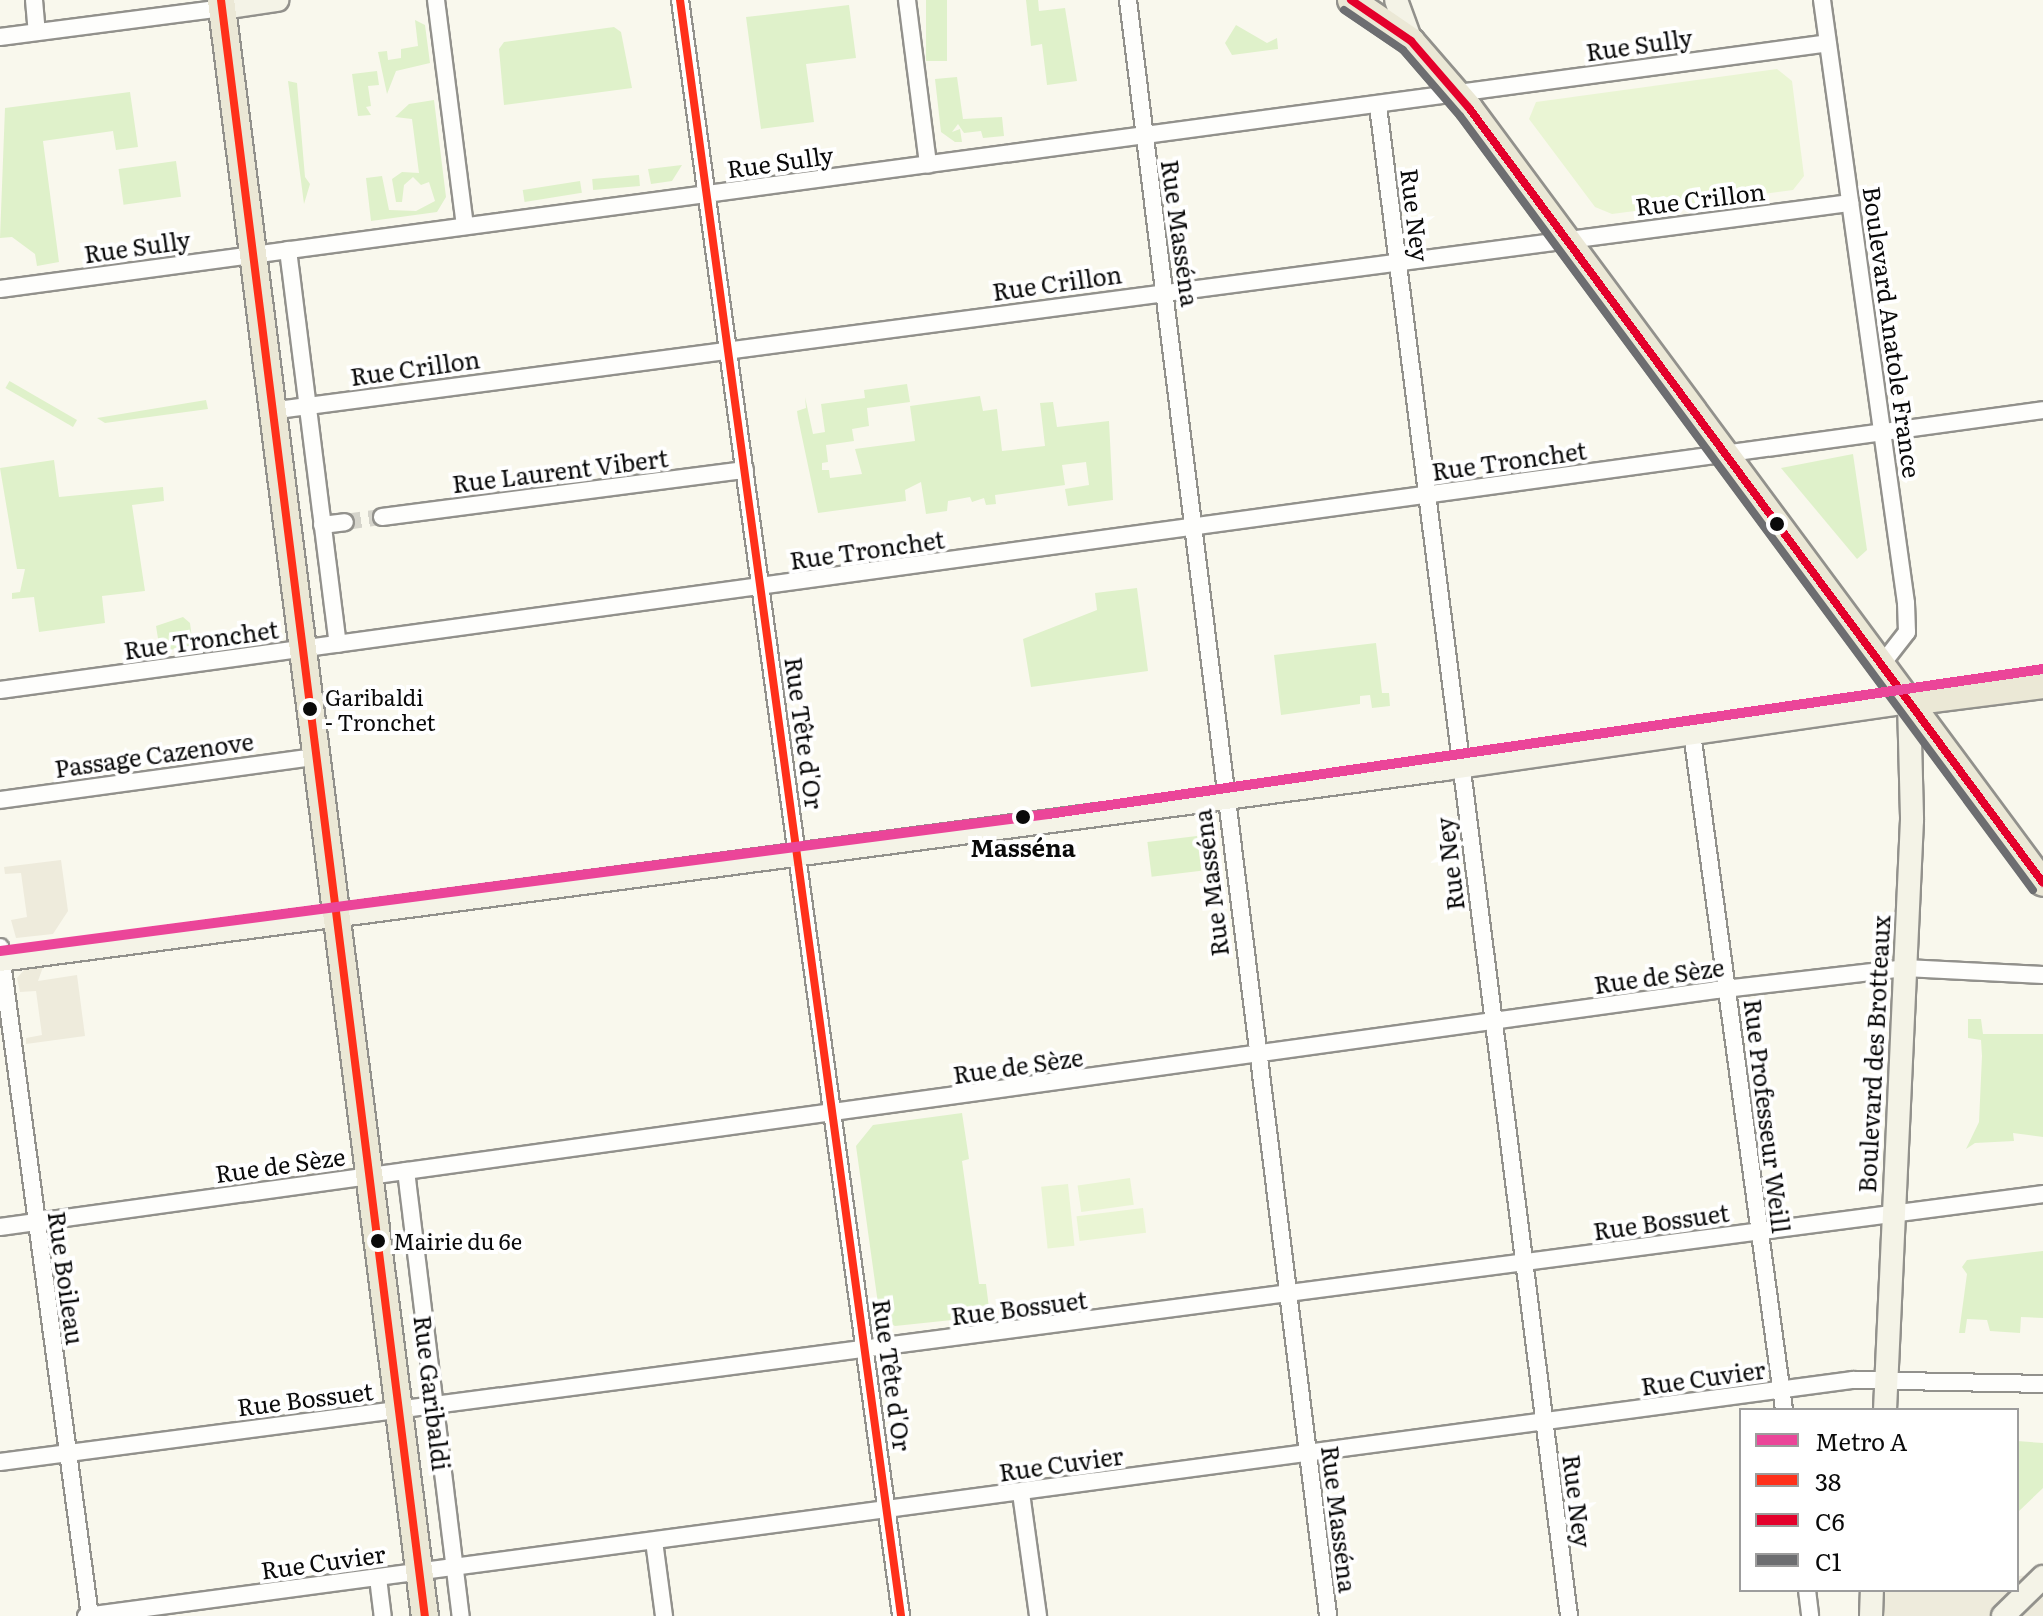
<!DOCTYPE html>
<html>
<head>
<meta charset="utf-8">
<style>
  body { margin:0 }
  #map { position:relative; width:2043px; height:1616px; overflow:hidden; background:#f9f8ed; font-family:Literata,serif }
  div>[style] { position:absolute }
  [style*='--x'] { left:calc(var(--x)*1px); top:calc(var(--y)*1px); width:calc(var(--w)*1px); rotate:calc(var(--a)*1deg) }
  .green>* { inset:0; background:#dff1ca; transform-origin:0 0 }
  .pitch>* { inset:0; background:#eaf5d4; transform-origin:0 0 }
  .plaza>* { inset:0; background:#eeebdc }
  .street-tunnel>* { height:16px; margin-top:-8px; transform-origin:0; background:repeating-linear-gradient(90deg,#d5d4cb 0 16px,transparent 0 24px) }
  .roads { filter:drop-shadow(2px 0 #92918c) drop-shadow(-2px 0 #92918c) drop-shadow(0 2px #92918c) drop-shadow(0 -2px #92918c) }
  .street>* { height:16px; margin:-8px; padding:0 8px; transform-origin:8px; border-radius:8px; background:#fefefc }
  .secondary>* { height:22px; margin:-11px; padding:0 11px; transform-origin:11px; border-radius:11px; background:#f4f3e7 }
  .primary>* { height:26px; margin:-13px; padding:0 13px; transform-origin:13px; border-radius:13px; background:#ebe8d6 }
  .bus-1>* { height:8px; margin:-4px; padding:0 4px; transform-origin:4px; border-radius:4px; background:#ff301a }
  .bus-2>* { height:8px; margin:-4px; padding:0 4px; transform-origin:4px; border-radius:4px; background:#e4002b }
  .bus-3>* { height:8px; margin:-4px; padding:0 4px; transform-origin:4px; border-radius:4px; background:#6d6e71 }
  .metro-1>* { height:10px; margin:-5px; padding:0 5px; transform-origin:5px; border-radius:5px; background:#eb4599 }
  .dots>* { width:22px; height:22px; translate:-50% -50%; box-sizing:border-box; border:4px solid #fff; border-radius:50% }
  span { translate:-50% -50%; white-space:nowrap; text-align:center; line-height:1.15; -webkit-text-stroke:8px #fff; paint-order:stroke }
  .bus-label { font-size:22px; color:#0a0a0a }
  .left { translate:0 -50%; text-align:left }
  .street-label { font-size:24px; color:#0a0a0a }
  .stop-label { font-size:24px; color:#0a0a0a; font-weight:700 }
  .legend { position:absolute; left:1739px; top:1408px; width:280px; height:184px; box-sizing:border-box; background:#fff; border:2px solid #9d9d9d; margin:0; padding:10px 14px; list-style:none; font-size:24px; color:#0a0a0a }
  .legend li { display:flex; align-items:center; gap:16px; height:40px }
  .legend b { width:40px; border:2px solid #9d9d9d }
</style>
</head>
<body>
<div id="map">
  <div class="green">
    <div style="left:926px;top:0;width:21px;height:61px"></div>
    <div style="clip-path:polygon(1026px 0,1038px 0,1039px 11px,1065px 8px,1077px 81px,1047px 85px,1042px 44px,1031px 46px)"></div>
    <div style="clip-path:polygon(849px 5px,856px 58px,806px 64px,814px 122px,761px 129px,746px 17px)"></div>
    <div style="clip-path:polygon(415px 20px,425px 25px,430px 63px,396px 71px,387px 94px,378px 52px,387px 51px,388px 60px,401px 58px,401px 49px,418px 46px)"></div>
    <div style="clip-path:polygon(1236px 25px,1267px 43px,1277px 38px,1278px 49px,1232px 55px,1225px 43px)"></div>
    <div style="clip-path:polygon(614px 27px,621px 32px,632px 88px,504px 105px,499px 49px,504px 42px)"></div>
    <div style="clip-path:polygon(377px 71px,379px 85px,368px 86px,371px 106px,366px 107px,371px 115px,358px 116px,352px 74px)"></div>
    <div style="clip-path:polygon(957px 77px,963px 119px,1002px 117px,1004px 136px,983px 138px,981px 131px,964px 133px,958px 124px,952px 132px,960px 129px,962px 142px,955px 142px,941px 132px,935px 79px)"></div>
    <div style="clip-path:polygon(288px 81px,297px 83px,305px 177px,310px 184px,304px 204px)"></div>
    <div style="clip-path:polygon(130px 92px,138px 147px,116px 150px,113px 131px,43px 141px,59px 262px,37px 266px,35px 254px,12px 237px,0 238px,5px 108px)"></div>
    <div style="clip-path:polygon(434px 100px,446px 197px,437px 212px,371px 221px,366px 178px,382px 176px,389px 210px,416px 211px,435px 201px,429px 182px,421px 185px,413px 177px,404px 185px,402px 202px,396px 202px,392px 179px,402px 172px,419px 173px,412px 119px,395px 117px,409px 104px)"></div>
    <div style="left:176px;top:161px;width:36px;height:58px;rotate:82deg"></div>
    <div style="clip-path:polygon(682px 165px,672px 181px,651px 184px,648px 169px)"></div>
    <div style="left:639px;top:175px;width:11px;height:47px;rotate:85deg"></div>
    <div style="left:580px;top:181px;width:12px;height:58px;rotate:81deg"></div>
    <div style="clip-path:polygon(907px 384px,910px 402px,867px 408px,869px 426px,852px 429px,854px 441px,826px 445px,828px 462px,822px 463px,822px 470px,829px 470px,830px 478px,862px 474px,855px 449px,915px 441px,910px 406px,980px 396px,983px 411px,997px 409px,1002px 451px,1045px 446px,1040px 403px,1053px 402px,1057px 427px,1109px 421px,1113px 500px,1068px 506px,1065px 489px,1089px 485px,1086px 462px,1062px 465px,1065px 485px,995px 495px,996px 504px,986px 505px,984px 498px,972px 502px,970px 497px,948px 501px,947px 511px,926px 514px,921px 482px,905px 490px,906px 501px,818px 513px,798px 418px,797px 411px,806px 408px,805px 397px,813px 434px,825px 432px,821px 404px,865px 398px,864px 390px)"></div>
    <div style="clip-path:polygon(206px 400px,208px 409px,105px 423px,97px 418px)"></div>
    <div style="left:77px;top:420px;width:8px;height:78px;rotate:120deg"></div>
    <div style="clip-path:polygon(1853px 454px,1867px 550px,1857px 559px,1781px 468px)"></div>
    <div style="clip-path:polygon(54px 460px,59px 497px,163px 487px,164px 501px,132px 505px,145px 591px,102px 596px,105px 623px,39px 632px,34px 597px,12px 599px,12px 593px,20px 592px,25px 569px,17px 569px,0 468px)"></div>
    <div style="clip-path:polygon(1137px 588px,1148px 671px,1031px 687px,1023px 639px,1097px 610px,1095px 593px)"></div>
    <div style="clip-path:polygon(183px 617px,190px 623px,193px 647px,160px 651px,156px 626px)"></div>
    <div style="clip-path:polygon(1376px 643px,1382px 693px,1389px 693px,1390px 706px,1372px 708px,1370px 695px,1360px 696px,1360px 704px,1281px 715px,1274px 655px)"></div>
    <div style="left:1197px;top:836px;width:35px;height:50px;rotate:83deg"></div>
    <div style="clip-path:polygon(1968px 1019px,1981px 1019px,1983px 1034px,2043px 1034px,2043px 1137px,2013px 1133px,2014px 1141px,1975px 1143px,1966px 1149px,1979px 1122px,1982px 1056px,1981px 1040px,1968px 1038px)"></div>
    <div style="clip-path:polygon(962px 1113px,969px 1159px,962px 1161px,979px 1284px,986px 1284px,990px 1316px,895px 1326px,880px 1318px,856px 1146px,873px 1125px)"></div>
    <div style="clip-path:polygon(2043px 1251px,2043px 1318px,2021px 1317px,2020px 1333px,1990px 1331px,1987px 1320px,1967px 1319px,1965px 1333px,1959px 1333px,1967px 1274px,1962px 1267px,1967px 1260px)"></div>
    <div style="clip-path:polygon(2017px 1441px,2043px 1443px,2043px 1488px,2017px 1513px)"></div>
  </div>
  <div class="pitch">
    <div style="clip-path:polygon(1777px 69px,1792px 81px,1804px 176px,1793px 190px,1612px 214px,1595px 207px,1529px 119px,1536px 102px)"></div>
    <div style="left:1130px;top:1178px;width:27px;height:53px;rotate:82deg"></div>
    <div style="left:1068px;top:1184px;width:62px;height:27px;rotate:84deg"></div>
    <div style="left:1143px;top:1208px;width:25px;height:67px;rotate:83deg"></div>
  </div>
  <div class="plaza">
    <div style="clip-path:polygon(61px 860px,68px 911px,53px 934px,16px 938px,11px 920px,27px 917px,21px 873px,5px 874px,4px 867px)"></div>
    <div style="clip-path:polygon(43px 967px,38px 981px,77px 975px,85px 1036px,26px 1044px,26px 1038px,42px 1035px,36px 991px,20px 992px,17px 978px,24px 970px)"></div>
    <div style="clip-path:polygon(2043px 1575px,2043px 1616px,1884px 1616px,1885px 1590px,2017px 1590px,2017px 1576px)"></div>
  </div>
  <div class="street-tunnel">
    <div style="--x:345;--y:522;--w:37;--a:-8"></div>
  </div>
  <div class="roads">
    <div class="street">
      <div style="--x:34;--y:0;--w:32;--a:85"></div>
      <div style="--x:436;--y:0;--w:228;--a:82.7"></div>
      <div style="--x:680;--y:0;--w:1631;--a:82.21"></div>
      <div style="--x:907;--y:0;--w:166;--a:82.7"></div>
      <div style="--x:1128;--y:0;--w:1628;--a:82.94"></div>
      <div style="--x:1822;--y:0;--w:609;--a:82.07"></div>
      <div style="--x:1906;--y:603;--w:29;--a:88"></div>
      <div style="--x:1907;--y:632;--w:39;--a:128"></div>
      <div style="--x:0;--y:37;--w:224;--a:-7.4"></div>
      <div style="--x:1378;--y:106;--w:1522;--a:82.79"></div>
      <div style="--x:288;--y:250;--w:397;--a:82.8"></div>
      <div style="--x:0;--y:289;--w:1844;--a:-7.66"></div>
      <div style="--x:270;--y:411;--w:1594;--a:-7.5"></div>
      <div style="--x:382;--y:517;--w:366;--a:-7.4"></div>
      <div style="--x:322;--y:525;--w:23;--a:-7"></div>
      <div style="--x:0;--y:690;--w:2062;--a:-7.8"></div>
      <div style="--x:1692;--y:733;--w:683;--a:82.26"></div>
      <div style="--x:0;--y:800;--w:317;--a:-7.8"></div>
      <div style="--x:0;--y:947;--w:675;--a:82.34"></div>
      <div style="--x:406;--y:1171;--w:448;--a:83"></div>
      <div style="--x:0;--y:1227;--w:1732;--a:-7.86"></div>
      <div style="--x:1716;--y:990;--w:190;--a:-6.6"></div>
      <div style="--x:1905;--y:968;--w:138;--a:2.9"></div>
      <div style="--x:0;--y:1462;--w:2061;--a:-7.47"></div>
      <div style="--x:1021;--y:1493;--w:124;--a:82.1"></div>
      <div style="--x:654;--y:1541;--w:76;--a:82.4"></div>
      <div style="--x:378;--y:1578;--w:38;--a:83"></div>
      <div style="--x:1807;--y:1590;--w:26;--a:83"></div>
      <div style="--x:86;--y:1616;--w:1783;--a:-7.61"></div>
      <div style="--x:1853;--y:1380;--w:190;--a:1.2"></div>
    </div>
    <div class="secondary">
      <div style="--x:1396;--y:0;--w:44;--a:69.9"></div>
      <div style="--x:222;--y:8;--w:56;--a:-8.3"></div>
      <div style="--x:0;--y:960;--w:1457;--a:-7.53"></div>
      <div style="--x:1444;--y:769;--w:470;--a:-8.2"></div>
      <div style="--x:1909;--y:702;--w:118;--a:88.5"></div>
      <div style="--x:1912;--y:820;--w:591;--a:92.62"></div>
      <div style="--x:1871;--y:1616;--w:26;--a:-88"></div>
      <div style="--x:2003;--y:1616;--w:56;--a:-44.3"></div>
    </div>
    <div class="primary">
      <div style="--x:221;--y:0;--w:1629;--a:82.81"></div>
      <div style="--x:1351;--y:0;--w:73;--a:34.3"></div>
      <div style="--x:1411;--y:41;--w:89;--a:49.1"></div>
      <div style="--x:1469;--y:108;--w:964;--a:53.47"></div>
      <div style="--x:1909;--y:702;--w:135;--a:-7.2"></div>
    </div>
  </div>
  <div class="bus-1">
    <div style="--x:221;--y:0;--w:1629;--a:82.81"></div>
    <div style="--x:680;--y:0;--w:1631;--a:82.21"></div>
  </div>
  <div class="bus-2">
    <div style="--x:1351;--y:0;--w:73;--a:34.3"></div>
    <div style="--x:1411;--y:41;--w:89;--a:49.1"></div>
    <div style="--x:1469;--y:108;--w:964;--a:53.47"></div>
  </div>
  <div class="bus-3">
    <div style="--x:1344;--y:10;--w:71;--a:34.1"></div>
    <div style="--x:1403;--y:50;--w:87;--a:49.2"></div>
    <div style="--x:1460;--y:116;--w:963;--a:53.49"></div>
  </div>
  <div class="metro-1">
    <div style="--x:0;--y:951;--w:1057;--a:-7.45"></div>
    <div style="--x:1048;--y:814;--w:1006;--a:-8.29"></div>
  </div>
  <div class="dots">
    <div style="left:1777px;top:524px;background:#0a0a0a"></div>
    <div style="left:310px;top:709px;background:#0a0a0a"></div>
    <div style="left:1023px;top:817px;background:#0a0a0a"></div>
    <div style="left:378px;top:1241px;background:#0a0a0a"></div>
  </div>
  <div class="bus-label">
    <span class="left" style="left:325px;top:709px">Garibaldi<br>- Tronchet</span>
    <span class="left" style="left:393px;top:1241px">Mairie du 6e</span>
  </div>
  <div class="street-label">
    <span style="left:1639px;top:44px;rotate:-8deg">Rue Sully</span>
    <span style="left:780px;top:161px;rotate:-8deg">Rue Sully</span>
    <span style="left:1700px;top:198px;rotate:-7deg">Rue Crillon</span>
    <span style="left:1416px;top:215px;rotate:83deg">Rue Ney</span>
    <span style="left:1181px;top:233px;rotate:82deg">Rue Masséna</span>
    <span style="left:137px;top:246px;rotate:-8deg">Rue Sully</span>
    <span style="left:1057px;top:282px;rotate:-8deg">Rue Crillon</span>
    <span style="left:1893px;top:332px;rotate:82deg">Boulevard Anatole France</span>
    <span style="left:415px;top:367px;rotate:-8deg">Rue Crillon</span>
    <span style="left:1509px;top:460px;rotate:-8deg">Rue Tronchet</span>
    <span style="left:560px;top:470px;rotate:-7deg">Rue Laurent Vibert</span>
    <span style="left:867px;top:549px;rotate:-8deg">Rue Tronchet</span>
    <span style="left:201px;top:639px;rotate:-8deg">Rue Tronchet</span>
    <span style="left:805px;top:733px;rotate:82deg">Rue Tête d'Or</span>
    <span style="left:154px;top:754px;rotate:-8deg">Passage Cazenove</span>
    <span style="left:1449px;top:864px;rotate:-97deg">Rue Ney</span>
    <span style="left:1210px;top:883px;rotate:-97deg">Rue Masséna</span>
    <span style="left:1659px;top:975px;rotate:-8deg">Rue de Sèze</span>
    <span style="left:1873px;top:1054px;rotate:-87deg">Boulevard des Brotteaux</span>
    <span style="left:1018px;top:1065px;rotate:-8deg">Rue de Sèze</span>
    <span style="left:1768px;top:1116px;rotate:83deg">Rue Professeur Weill</span>
    <span style="left:280px;top:1164px;rotate:-8deg">Rue de Sèze</span>
    <span style="left:1661px;top:1221px;rotate:-8deg">Rue Bossuet</span>
    <span style="left:67px;top:1278px;rotate:82deg">Rue Boileau</span>
    <span style="left:1019px;top:1307px;rotate:-7deg">Rue Bossuet</span>
    <span style="left:893px;top:1375px;rotate:82deg">Rue Tête d'Or</span>
    <span style="left:1703px;top:1377px;rotate:-8deg">Rue Cuvier</span>
    <span style="left:433px;top:1393px;rotate:83deg">Rue Garibaldi</span>
    <span style="left:305px;top:1398px;rotate:-7deg">Rue Bossuet</span>
    <span style="left:1061px;top:1463px;rotate:-8deg">Rue Cuvier</span>
    <span style="left:1578px;top:1501px;rotate:83deg">Rue Ney</span>
    <span style="left:1340px;top:1519px;rotate:83deg">Rue Masséna</span>
    <span style="left:323px;top:1561px;rotate:-8deg">Rue Cuvier</span>
  </div>
  <div class="stop-label">
    <span style="left:1023px;top:847px">Masséna</span>
  </div>
  <ul class="legend">
  <li><b style="height:10px;background:#eb4599"></b>Metro A</li>
  <li><b style="height:10px;background:#ff301a"></b>38</li>
  <li><b style="height:10px;background:#e4002b"></b>C6</li>
  <li><b style="height:10px;background:#6d6e71"></b>C1</li>
  </ul>
</div>
</body>
</html>
